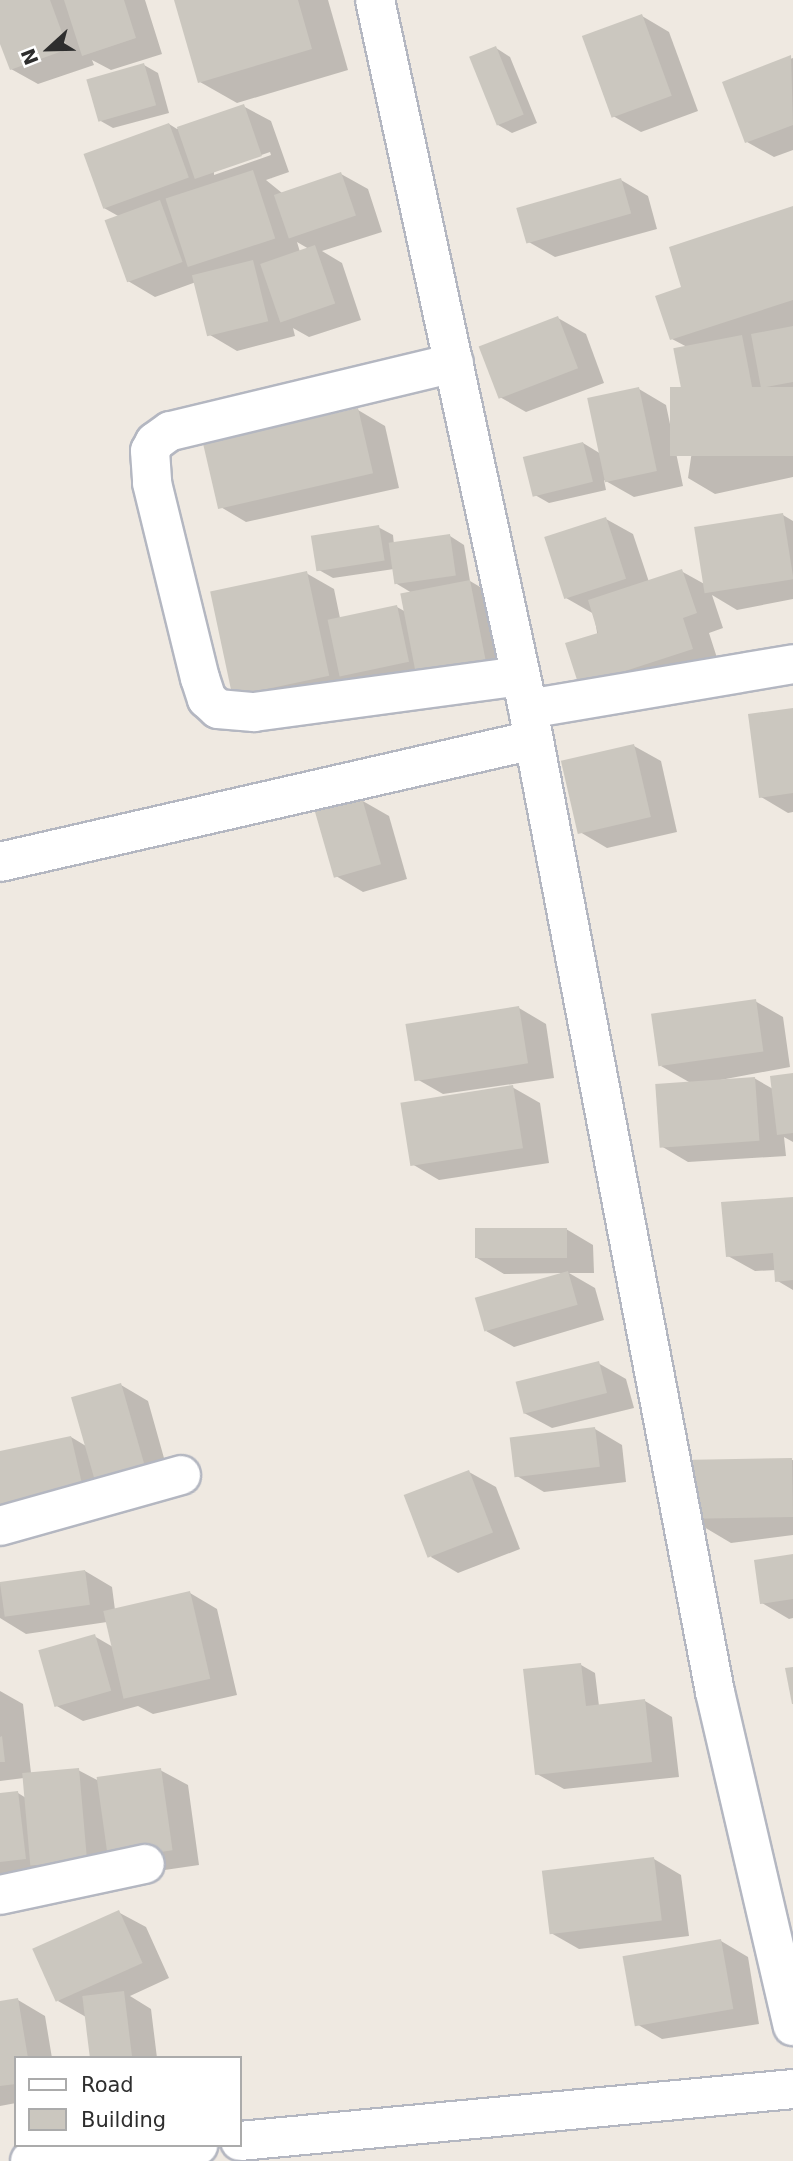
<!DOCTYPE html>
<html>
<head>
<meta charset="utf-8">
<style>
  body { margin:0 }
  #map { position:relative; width:793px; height:2161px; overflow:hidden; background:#efe9e1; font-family:"DejaVu Sans",sans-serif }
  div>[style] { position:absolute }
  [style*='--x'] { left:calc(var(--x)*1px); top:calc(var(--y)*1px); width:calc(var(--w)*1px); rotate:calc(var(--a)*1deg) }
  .shadow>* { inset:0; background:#0003 }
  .building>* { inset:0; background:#cbc7bf; transform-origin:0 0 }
  .roads { filter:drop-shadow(2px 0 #b4b7c1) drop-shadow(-2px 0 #b4b7c1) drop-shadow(0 2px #b4b7c1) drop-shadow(0 -2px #b4b7c1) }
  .minor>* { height:38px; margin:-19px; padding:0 19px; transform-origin:19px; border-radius:19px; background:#fff }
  span { translate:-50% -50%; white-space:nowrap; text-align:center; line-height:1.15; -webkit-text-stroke:7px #fff; paint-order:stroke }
  .legend { position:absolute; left:14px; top:2056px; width:228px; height:91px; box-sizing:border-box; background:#fff; border:2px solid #ababab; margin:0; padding:9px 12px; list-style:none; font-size:21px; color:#2e2e2e }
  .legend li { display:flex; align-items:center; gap:14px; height:35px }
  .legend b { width:35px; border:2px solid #ababab }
  .north { position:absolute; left:14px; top:14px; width:70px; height:70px; -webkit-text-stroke:5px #fff; paint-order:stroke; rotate:248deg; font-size:19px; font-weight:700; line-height:28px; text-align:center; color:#2e2e2e }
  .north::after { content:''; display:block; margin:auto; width:24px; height:32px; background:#2e2e2e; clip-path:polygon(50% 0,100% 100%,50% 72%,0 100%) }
</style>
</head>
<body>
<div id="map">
  <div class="shadow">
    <div style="clip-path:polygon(0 0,145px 0,162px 54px,111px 70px,92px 60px,94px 65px,38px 84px,11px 69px,0 39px)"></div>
    <div style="clip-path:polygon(176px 0,328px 0,348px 70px,237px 103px,200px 82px)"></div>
    <div style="clip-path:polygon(642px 16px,669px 32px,698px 111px,641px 132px,613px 116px)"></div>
    <div style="clip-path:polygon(496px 48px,510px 57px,537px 123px,512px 133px,498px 125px)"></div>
    <div style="clip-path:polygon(793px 58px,793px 150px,774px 157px,747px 142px,724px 83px)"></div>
    <div style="clip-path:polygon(144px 65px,158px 73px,169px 113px,113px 128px,99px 120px)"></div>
    <div style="clip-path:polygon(evenodd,243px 106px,271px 121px,289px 172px,266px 180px,282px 193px,341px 174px,368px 189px,382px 232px,322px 251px,342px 263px,361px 320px,309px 337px,293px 328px,295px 336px,237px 351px,210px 335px,196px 282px,155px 297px,128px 281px,120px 217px,104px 208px,169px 124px,177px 129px,243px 106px,270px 152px,271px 155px,214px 175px,214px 171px,270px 152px,243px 106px,297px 242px,309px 249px,300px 252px,297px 242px)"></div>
    <div style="clip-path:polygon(621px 180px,648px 196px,657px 229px,555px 257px,527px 241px)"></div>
    <div style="clip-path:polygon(793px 208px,793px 477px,715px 494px,688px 478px,698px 410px,688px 404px,689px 348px,672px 339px,684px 288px)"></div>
    <div style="clip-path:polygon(558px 318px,586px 334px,604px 383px,526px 412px,498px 396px)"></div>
    <div style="clip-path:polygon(639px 389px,666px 405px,683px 486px,634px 497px,604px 480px,606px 490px,549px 503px,535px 495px,583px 443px,601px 454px)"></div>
    <div style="clip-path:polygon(358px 410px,385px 426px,399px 488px,246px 522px,219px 506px)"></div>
    <div style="clip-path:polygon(783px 515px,793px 521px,793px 599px,737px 610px,712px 595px,723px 628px,709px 633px,719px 664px,608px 700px,594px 614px,566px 598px,606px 519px,633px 534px,649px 582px,681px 571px,708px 586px)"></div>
    <div style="clip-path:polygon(378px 527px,393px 535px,394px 545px,450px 536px,464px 545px,470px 581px,497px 597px,514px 683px,235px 696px,306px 573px,334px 589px,340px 618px,397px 607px,406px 612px,412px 593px,397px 584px,394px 569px,333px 578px,319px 570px)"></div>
    <div style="clip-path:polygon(793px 709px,793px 812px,788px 813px,761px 797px)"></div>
    <div style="clip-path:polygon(634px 746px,661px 761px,677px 832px,607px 848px,580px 832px)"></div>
    <div style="clip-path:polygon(361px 800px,389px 816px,407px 879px,363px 892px,336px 876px)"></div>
    <div style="clip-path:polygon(755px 1001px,783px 1017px,790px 1067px,715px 1081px,754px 1078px,773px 1089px,793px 1075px,793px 1142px,784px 1137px,786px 1156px,688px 1162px,661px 1146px,689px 1082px,661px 1066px)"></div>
    <div style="clip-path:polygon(519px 1008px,546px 1024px,554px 1078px,443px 1094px,415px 1078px)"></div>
    <div style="clip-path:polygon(512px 1087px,540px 1103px,549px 1163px,439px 1180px,412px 1164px)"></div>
    <div style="clip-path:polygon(793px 1198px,793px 1290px,776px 1280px,776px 1270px,755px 1271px,728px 1256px)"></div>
    <div style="clip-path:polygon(566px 1229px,593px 1245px,594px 1273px,569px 1273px,595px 1288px,604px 1320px,514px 1347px,486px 1331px,561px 1273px,504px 1274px,477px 1258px)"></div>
    <div style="clip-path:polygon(598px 1363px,626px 1379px,634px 1408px,552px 1428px,524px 1413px)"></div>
    <div style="clip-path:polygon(121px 1385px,148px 1401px,171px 1483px,0 1527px,0 1453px,71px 1437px,86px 1446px)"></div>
    <div style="clip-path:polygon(595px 1429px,622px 1445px,626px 1482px,544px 1492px,517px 1476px)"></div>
    <div style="clip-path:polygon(793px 1460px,793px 1535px,731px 1543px,704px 1527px,696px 1472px)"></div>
    <div style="clip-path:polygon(469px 1472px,496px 1487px,520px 1549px,458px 1573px,431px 1557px)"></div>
    <div style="clip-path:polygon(793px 1556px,793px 1618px,789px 1619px,762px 1603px)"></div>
    <div style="clip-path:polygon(85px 1571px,112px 1587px,115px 1610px,190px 1593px,217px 1609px,237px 1695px,153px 1714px,138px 1706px,83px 1721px,55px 1705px,94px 1636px,113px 1647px,107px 1622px,26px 1634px,0 1618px,0 1584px)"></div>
    <div style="clip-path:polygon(581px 1665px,595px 1673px,599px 1706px,645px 1701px,672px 1717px,679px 1777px,564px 1789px,537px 1774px)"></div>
    <div style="clip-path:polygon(0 1691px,23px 1704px,31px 1773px,78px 1770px,99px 1781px,160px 1770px,188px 1785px,199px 1865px,137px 1874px,0 1879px,0 1795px,18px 1793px,26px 1798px,24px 1778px,0 1781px)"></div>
    <div style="clip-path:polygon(654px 1859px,681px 1875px,689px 1936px,579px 1949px,551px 1933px)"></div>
    <div style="clip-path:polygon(118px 1912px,146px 1927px,169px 1978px,130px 1996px,151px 2009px,157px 2058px,91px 2058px,86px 2017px,58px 2001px)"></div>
    <div style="clip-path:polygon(721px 1941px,748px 1957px,759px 2024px,662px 2039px,635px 2023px)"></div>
    <div style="clip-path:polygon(18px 2000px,45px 2016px,52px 2058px,16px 2058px,16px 2103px,0 2106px,0 2003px)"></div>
  </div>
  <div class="building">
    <div style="clip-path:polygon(0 0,50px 0,68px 49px,10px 70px,0 44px)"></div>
    <div style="clip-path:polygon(64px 0,124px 0,136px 38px,82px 56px)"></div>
    <div style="clip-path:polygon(174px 0,298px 0,312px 49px,198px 83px)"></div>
    <div style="left:642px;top:14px;width:87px;height:64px;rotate:70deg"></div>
    <div style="left:496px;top:46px;width:74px;height:29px;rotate:68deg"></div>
    <div style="clip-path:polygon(791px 55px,793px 125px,745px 143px,722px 82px)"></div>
    <div style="left:144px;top:63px;width:44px;height:60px;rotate:74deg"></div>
    <div style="left:244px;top:104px;width:55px;height:71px;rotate:71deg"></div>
    <div style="left:169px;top:123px;width:58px;height:91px;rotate:70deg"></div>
    <div style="left:253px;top:170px;width:72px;height:92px;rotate:72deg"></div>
    <div style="left:341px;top:172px;width:46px;height:71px;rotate:71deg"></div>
    <div style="left:621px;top:178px;width:37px;height:109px;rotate:74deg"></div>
    <div style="left:160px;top:200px;width:66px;height:59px;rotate:70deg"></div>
    <div style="clip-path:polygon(793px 206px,793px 300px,670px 340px,655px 296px,681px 287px,669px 247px)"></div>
    <div style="left:315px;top:245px;width:62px;height:58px;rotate:71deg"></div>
    <div style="left:253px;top:260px;width:63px;height:63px;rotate:76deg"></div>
    <div style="left:558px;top:316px;width:56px;height:85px;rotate:69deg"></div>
    <div style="clip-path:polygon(793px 326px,793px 382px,761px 388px,751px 334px)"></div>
    <div style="left:742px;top:335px;width:56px;height:70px;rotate:79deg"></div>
    <div style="left:639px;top:387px;width:86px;height:53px;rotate:78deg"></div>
    <div style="left:793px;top:387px;width:69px;height:123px;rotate:90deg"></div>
    <div style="left:358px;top:408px;width:67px;height:159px;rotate:77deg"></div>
    <div style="left:583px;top:442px;width:41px;height:62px;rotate:76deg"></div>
    <div style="left:783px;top:513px;width:67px;height:90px;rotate:81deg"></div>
    <div style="left:606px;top:517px;width:65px;height:65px;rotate:72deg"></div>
    <div style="left:379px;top:525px;width:36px;height:69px;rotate:81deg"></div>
    <div style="left:450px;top:534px;width:42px;height:62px;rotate:82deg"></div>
    <div style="clip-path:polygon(682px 569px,697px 613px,683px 618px,693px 649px,579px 686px,565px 643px,598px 633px,588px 600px)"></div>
    <div style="left:307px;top:571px;width:107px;height:99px;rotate:78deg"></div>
    <div style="left:470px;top:580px;width:90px;height:71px;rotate:79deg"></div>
    <div style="left:397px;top:605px;width:58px;height:71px;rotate:78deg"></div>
    <div style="clip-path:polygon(793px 708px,793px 793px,759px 798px,748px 714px)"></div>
    <div style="left:634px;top:744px;width:75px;height:75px;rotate:77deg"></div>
    <div style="left:362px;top:798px;width:69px;height:49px;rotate:74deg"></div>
    <div style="left:756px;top:999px;width:53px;height:106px;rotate:82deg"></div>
    <div style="left:519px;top:1006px;width:58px;height:115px;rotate:81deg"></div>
    <div style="clip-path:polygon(793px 1073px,793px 1133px,777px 1135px,770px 1076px)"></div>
    <div style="left:755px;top:1077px;width:64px;height:100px;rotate:86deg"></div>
    <div style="left:513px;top:1085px;width:64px;height:114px;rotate:81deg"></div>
    <div style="clip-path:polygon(793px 1197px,793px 1280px,775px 1282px,773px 1253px,726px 1257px,721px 1202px)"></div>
    <div style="left:567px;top:1228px;width:30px;height:92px;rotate:90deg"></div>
    <div style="left:568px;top:1271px;width:35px;height:97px;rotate:74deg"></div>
    <div style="left:599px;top:1361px;width:33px;height:86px;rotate:76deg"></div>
    <div style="left:121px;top:1383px;width:88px;height:52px;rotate:74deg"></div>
    <div style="left:595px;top:1427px;width:40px;height:86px;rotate:83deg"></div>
    <div style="clip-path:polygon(71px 1436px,83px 1488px,0 1506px,0 1451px)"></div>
    <div style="left:792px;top:1458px;width:59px;height:99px;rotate:89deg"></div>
    <div style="left:469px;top:1470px;width:67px;height:70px;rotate:69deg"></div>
    <div style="clip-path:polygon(793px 1554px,793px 1599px,760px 1604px,754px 1560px)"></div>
    <div style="left:85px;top:1570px;width:35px;height:86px;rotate:82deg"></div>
    <div style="left:190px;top:1591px;width:90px;height:89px;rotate:77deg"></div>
    <div style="left:95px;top:1634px;width:59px;height:59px;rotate:74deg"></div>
    <div style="clip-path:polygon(581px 1663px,586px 1706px,645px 1699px,652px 1762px,535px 1775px,523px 1669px)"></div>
    <div style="clip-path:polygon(793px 1667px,793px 1704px,792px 1704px,785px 1668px)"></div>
    <div style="clip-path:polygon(2px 1736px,5px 1762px,0 1762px,0 1737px)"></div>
    <div style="left:79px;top:1768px;width:93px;height:57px;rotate:85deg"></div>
    <div style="left:161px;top:1768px;width:83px;height:65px;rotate:82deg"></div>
    <div style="clip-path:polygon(18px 1791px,26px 1859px,0 1862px,0 1793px)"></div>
    <div style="left:654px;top:1857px;width:64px;height:113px;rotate:83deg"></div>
    <div style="left:119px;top:1910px;width:58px;height:95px;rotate:66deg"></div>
    <div style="left:721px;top:1939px;width:71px;height:100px;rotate:80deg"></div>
    <div style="left:124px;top:1991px;width:67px;height:42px;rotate:83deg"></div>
    <div style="clip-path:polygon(18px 1998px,28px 2058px,16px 2058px,16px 2084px,0 2086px,0 2001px)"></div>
  </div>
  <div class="roads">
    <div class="minor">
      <div style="--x:375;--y:0;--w:725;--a:77.82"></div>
      <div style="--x:528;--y:709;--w:1001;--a:79.23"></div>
      <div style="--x:715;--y:1692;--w:343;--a:76.9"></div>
      <div style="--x:454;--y:363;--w:292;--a:166.5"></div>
      <div style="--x:170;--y:431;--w:19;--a:144"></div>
      <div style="--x:155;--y:442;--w:10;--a:119"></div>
      <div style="--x:150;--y:451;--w:32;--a:86"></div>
      <div style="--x:152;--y:483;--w:201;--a:76.2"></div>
      <div style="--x:200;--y:678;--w:22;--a:72"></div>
      <div style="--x:207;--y:699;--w:15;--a:42"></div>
      <div style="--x:218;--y:709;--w:36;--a:5"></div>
      <div style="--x:254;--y:712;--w:268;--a:-7.7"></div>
      <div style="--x:528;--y:709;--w:269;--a:-9.6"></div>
      <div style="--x:0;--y:862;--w:547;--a:-12.89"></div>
      <div style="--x:0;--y:1526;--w:188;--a:-15.7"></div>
      <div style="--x:0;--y:1895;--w:148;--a:-12.1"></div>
      <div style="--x:240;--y:2141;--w:555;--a:-5.37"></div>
      <div style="--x:30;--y:2161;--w:169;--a:-5.4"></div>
    </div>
  </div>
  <ul class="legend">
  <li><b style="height:9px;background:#fff"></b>Road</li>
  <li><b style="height:19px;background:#cbc7bf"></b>Building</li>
  </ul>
  <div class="north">N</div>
</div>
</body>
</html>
